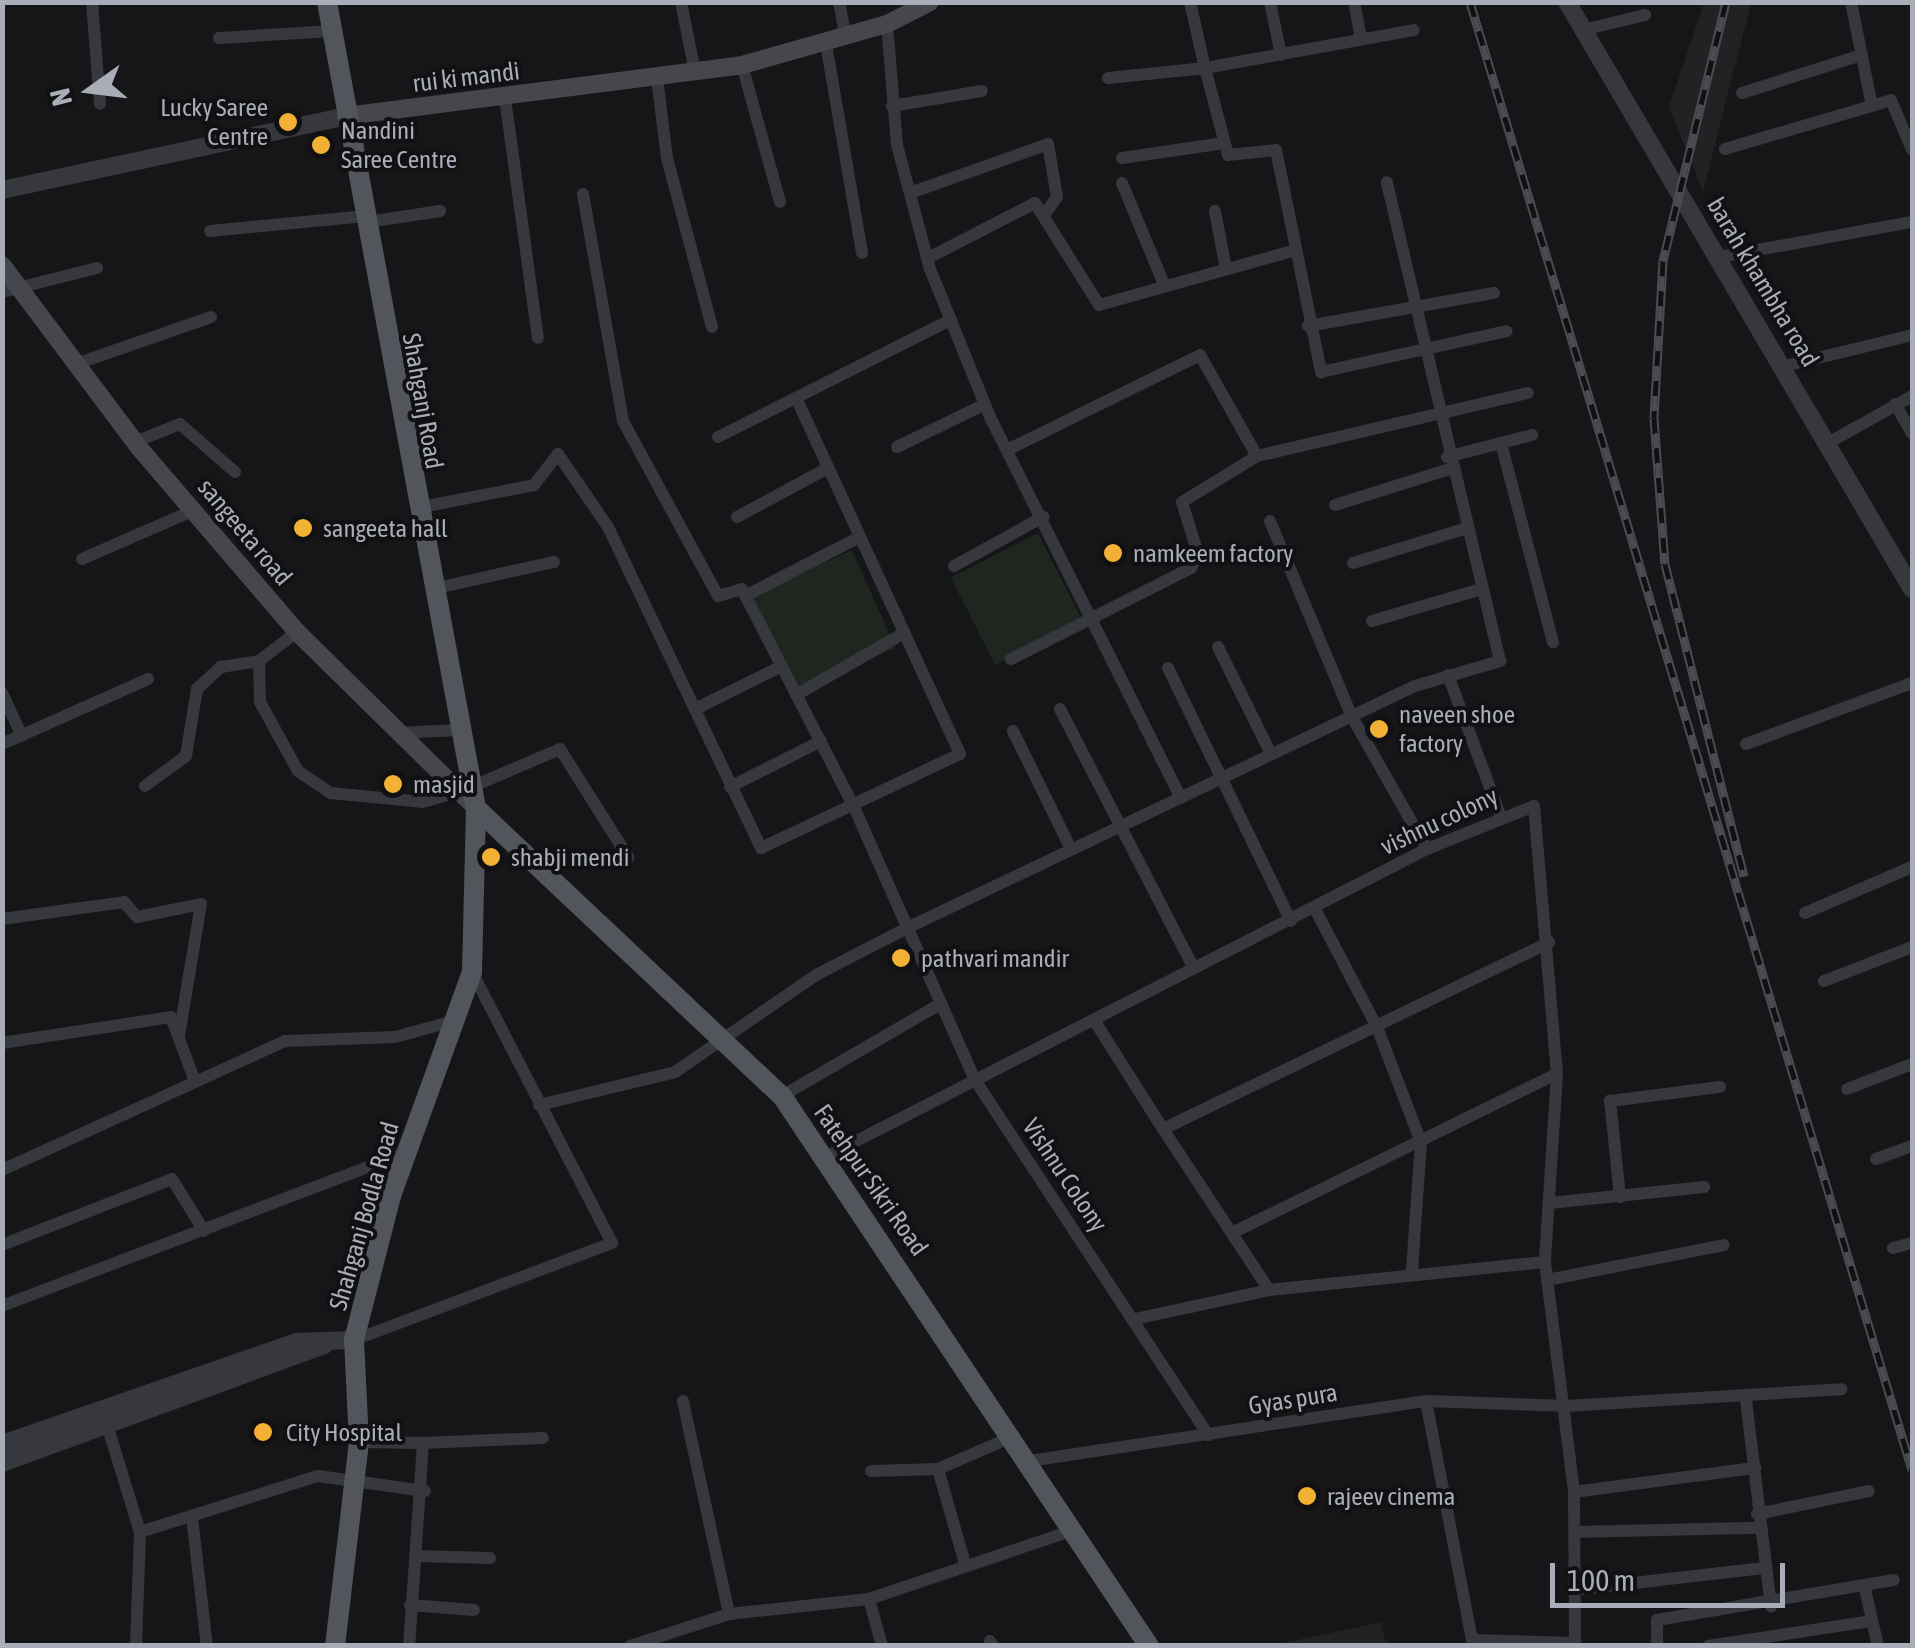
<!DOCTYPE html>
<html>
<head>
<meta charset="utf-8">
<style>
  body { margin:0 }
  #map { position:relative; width:1915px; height:1648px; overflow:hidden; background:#161618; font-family:"Asap Condensed",sans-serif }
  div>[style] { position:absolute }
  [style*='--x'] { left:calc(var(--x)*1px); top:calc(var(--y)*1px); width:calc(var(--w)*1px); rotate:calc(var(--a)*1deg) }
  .built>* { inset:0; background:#222225 }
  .green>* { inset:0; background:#1e261f; transform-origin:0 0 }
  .minor>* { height:12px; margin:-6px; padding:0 6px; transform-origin:6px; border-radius:6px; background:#37383d }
  .tertiary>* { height:18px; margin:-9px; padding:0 9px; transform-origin:9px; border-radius:9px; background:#37383d }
  .secondary>* { height:18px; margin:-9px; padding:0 9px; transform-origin:9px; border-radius:9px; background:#45474d }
  .primary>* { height:20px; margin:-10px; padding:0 10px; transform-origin:10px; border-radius:10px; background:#53555c }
  .rail>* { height:9px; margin-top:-4.5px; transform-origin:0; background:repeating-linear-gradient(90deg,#111113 0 15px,#4a4c52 0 30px); box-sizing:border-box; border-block:2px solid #4a4c52 }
  .dots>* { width:28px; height:28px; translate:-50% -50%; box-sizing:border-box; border:5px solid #111113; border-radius:50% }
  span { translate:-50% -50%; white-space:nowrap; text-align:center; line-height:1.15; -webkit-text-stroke:8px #111113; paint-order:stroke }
  .street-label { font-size:25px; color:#a8adb8 }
  .poi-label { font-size:25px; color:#a8adb8 }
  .right { translate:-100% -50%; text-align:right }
  .left { translate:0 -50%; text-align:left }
  .frame { position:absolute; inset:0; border:5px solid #a8adb8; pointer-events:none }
  .north { position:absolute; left:40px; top:40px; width:100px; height:100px; -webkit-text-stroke:8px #111113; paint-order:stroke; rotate:256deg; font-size:28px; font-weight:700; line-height:40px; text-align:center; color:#a8adb8 }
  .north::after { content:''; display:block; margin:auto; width:35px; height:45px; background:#a8adb8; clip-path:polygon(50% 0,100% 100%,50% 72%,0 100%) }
  .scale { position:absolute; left:1550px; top:1563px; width:235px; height:45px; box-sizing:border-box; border:5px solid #a8adb8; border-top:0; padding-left:12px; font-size:30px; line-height:35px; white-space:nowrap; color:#a8adb8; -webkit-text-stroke:8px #111113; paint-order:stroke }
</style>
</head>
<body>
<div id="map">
  <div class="built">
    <div style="clip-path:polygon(1704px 3px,1751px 3px,1703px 191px,1669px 107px)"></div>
    <div style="clip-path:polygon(1381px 1622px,1386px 1645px,1274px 1645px)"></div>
  </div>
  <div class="green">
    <div style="left:1038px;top:533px;width:98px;height:98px;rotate:63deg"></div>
    <div style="left:852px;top:550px;width:107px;height:111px;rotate:66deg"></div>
  </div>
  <div class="minor">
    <div style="--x:92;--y:2;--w:102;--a:85.5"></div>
    <div style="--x:681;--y:2;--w:71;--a:78.7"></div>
    <div style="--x:839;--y:2;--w:37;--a:79"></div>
    <div style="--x:1190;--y:2;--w:68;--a:77.2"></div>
    <div style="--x:1205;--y:68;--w:212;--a:-10.3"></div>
    <div style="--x:1270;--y:2;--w:54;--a:78.3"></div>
    <div style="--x:1354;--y:2;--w:38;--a:79"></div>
    <div style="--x:1851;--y:2;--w:106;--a:78.6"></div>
    <div style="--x:887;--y:24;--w:121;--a:85.3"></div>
    <div style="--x:897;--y:145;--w:128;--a:75.1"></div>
    <div style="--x:930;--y:269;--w:160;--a:67.9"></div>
    <div style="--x:990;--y:417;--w:426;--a:63.4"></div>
    <div style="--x:1583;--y:30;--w:64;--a:-13.6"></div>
    <div style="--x:219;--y:38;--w:113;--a:-3.5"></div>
    <div style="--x:826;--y:44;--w:212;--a:80.2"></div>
    <div style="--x:742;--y:65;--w:142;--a:74.5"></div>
    <div style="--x:657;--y:78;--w:81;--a:82.9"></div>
    <div style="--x:667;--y:158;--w:175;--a:75.1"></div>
    <div style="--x:1108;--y:78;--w:98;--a:-5.9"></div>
    <div style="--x:1205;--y:68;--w:90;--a:75.2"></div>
    <div style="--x:1228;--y:155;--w:48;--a:-5.9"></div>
    <div style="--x:1276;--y:150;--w:227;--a:78.5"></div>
    <div style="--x:1321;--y:372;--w:190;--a:-12.4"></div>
    <div style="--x:1742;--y:93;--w:126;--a:-17.6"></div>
    <div style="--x:505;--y:98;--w:242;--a:82.2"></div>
    <div style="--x:892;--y:106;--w:91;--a:-9.5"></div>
    <div style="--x:1725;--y:149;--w:173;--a:-16.4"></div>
    <div style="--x:1891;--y:100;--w:54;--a:67.2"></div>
    <div style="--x:1122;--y:158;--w:103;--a:-8.4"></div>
    <div style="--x:1122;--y:183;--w:107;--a:67.5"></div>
    <div style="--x:910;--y:193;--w:146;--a:-19.5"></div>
    <div style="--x:1048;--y:144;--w:54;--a:80.4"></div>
    <div style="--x:1057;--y:197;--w:19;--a:125"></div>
    <div style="--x:583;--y:194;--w:230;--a:80"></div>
    <div style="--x:623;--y:421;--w:199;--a:61.5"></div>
    <div style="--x:718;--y:596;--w:25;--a:-16"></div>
    <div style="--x:742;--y:589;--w:245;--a:62.8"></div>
    <div style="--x:854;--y:807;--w:299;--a:66.1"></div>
    <div style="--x:975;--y:1080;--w:425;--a:56.7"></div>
    <div style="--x:1215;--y:211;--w:54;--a:79.3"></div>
    <div style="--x:368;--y:222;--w:73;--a:-8.7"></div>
    <div style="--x:210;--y:231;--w:157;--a:-5.5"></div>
    <div style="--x:1719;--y:257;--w:196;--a:-10.3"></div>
    <div style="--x:928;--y:258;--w:120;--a:-27.2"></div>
    <div style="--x:1035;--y:203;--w:120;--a:57.9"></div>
    <div style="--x:1099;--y:305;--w:201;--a:-15.6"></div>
    <div style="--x:2;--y:292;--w:98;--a:-14.2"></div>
    <div style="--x:1308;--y:326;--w:189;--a:-10.1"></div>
    <div style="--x:76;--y:364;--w:143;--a:-19.2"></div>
    <div style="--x:1785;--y:366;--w:131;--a:-13.7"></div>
    <div style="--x:1895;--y:404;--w:34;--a:60"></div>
    <div style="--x:718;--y:437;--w:261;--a:-26.7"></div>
    <div style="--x:135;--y:442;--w:48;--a:-21.8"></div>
    <div style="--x:180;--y:424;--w:73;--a:41.1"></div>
    <div style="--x:1501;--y:443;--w:206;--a:75.4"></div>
    <div style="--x:1828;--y:443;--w:96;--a:-29.2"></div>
    <div style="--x:897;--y:447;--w:98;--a:-26"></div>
    <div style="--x:1007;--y:450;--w:215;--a:-26.2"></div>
    <div style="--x:1200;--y:355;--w:116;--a:60.6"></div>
    <div style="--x:1447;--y:457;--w:88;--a:-14.5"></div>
    <div style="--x:1335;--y:505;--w:121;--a:-17.4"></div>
    <div style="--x:417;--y:508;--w:119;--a:-11.1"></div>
    <div style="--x:534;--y:485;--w:39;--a:-52"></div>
    <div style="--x:558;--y:454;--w:88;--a:55.6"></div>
    <div style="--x:608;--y:527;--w:356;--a:64.5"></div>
    <div style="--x:761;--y:848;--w:220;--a:-25.3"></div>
    <div style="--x:960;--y:754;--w:387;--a:-114.7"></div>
    <div style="--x:737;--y:517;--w:101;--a:-28.3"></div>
    <div style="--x:1270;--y:521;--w:212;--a:67.3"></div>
    <div style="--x:1352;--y:717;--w:152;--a:60.4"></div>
    <div style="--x:82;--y:559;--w:122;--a:-23.6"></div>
    <div style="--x:1353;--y:563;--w:116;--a:-17"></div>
    <div style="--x:954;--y:566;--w:102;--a:-28.8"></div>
    <div style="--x:432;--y:589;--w:125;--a:-12.5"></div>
    <div style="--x:745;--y:596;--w:127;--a:-27.2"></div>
    <div style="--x:1372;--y:621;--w:110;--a:-16.3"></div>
    <div style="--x:297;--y:632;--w:48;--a:142.7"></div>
    <div style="--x:259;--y:661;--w:41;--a:88.6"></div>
    <div style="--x:260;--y:702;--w:79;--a:61.2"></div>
    <div style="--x:298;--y:771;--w:40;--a:34"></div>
    <div style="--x:331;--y:793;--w:91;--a:5.6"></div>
    <div style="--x:422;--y:802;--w:38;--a:-15"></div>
    <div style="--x:1218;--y:647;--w:119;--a:63.6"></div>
    <div style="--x:1011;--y:659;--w:202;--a:-26.8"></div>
    <div style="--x:1191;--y:568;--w:16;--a:-63"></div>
    <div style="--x:1198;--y:554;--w:54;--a:-107.1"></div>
    <div style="--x:1182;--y:502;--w:88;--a:-31.5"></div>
    <div style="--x:1257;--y:456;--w:278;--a:-13.1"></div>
    <div style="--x:1168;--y:668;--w:281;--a:64.1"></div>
    <div style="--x:1448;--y:675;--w:149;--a:69.6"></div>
    <div style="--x:2;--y:693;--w:47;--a:65.1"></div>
    <div style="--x:796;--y:695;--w:125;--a:-29.9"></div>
    <div style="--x:695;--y:709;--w:97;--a:-26.3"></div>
    <div style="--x:1060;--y:709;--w:290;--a:62.7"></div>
    <div style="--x:1013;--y:731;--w:131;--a:63.8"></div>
    <div style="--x:397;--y:733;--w:62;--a:-2.8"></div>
    <div style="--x:2;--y:744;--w:160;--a:-24"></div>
    <div style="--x:1746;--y:744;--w:177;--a:-20.2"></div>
    <div style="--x:145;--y:786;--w:51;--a:-36.2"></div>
    <div style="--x:186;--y:756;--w:68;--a:-80.7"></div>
    <div style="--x:197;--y:689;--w:33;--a:-43"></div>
    <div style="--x:221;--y:667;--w:38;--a:-9"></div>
    <div style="--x:471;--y:787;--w:97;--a:-23.1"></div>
    <div style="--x:560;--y:749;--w:128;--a:57.8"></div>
    <div style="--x:730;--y:787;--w:102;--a:-26.8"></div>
    <div style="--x:1315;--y:909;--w:133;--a:62.3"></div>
    <div style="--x:1377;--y:1027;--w:123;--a:69.1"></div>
    <div style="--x:1421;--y:1142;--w:130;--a:94"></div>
    <div style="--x:1805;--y:913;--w:116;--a:-23.3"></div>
    <div style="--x:2;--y:919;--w:123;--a:-7.9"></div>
    <div style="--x:124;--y:902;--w:20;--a:49"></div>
    <div style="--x:137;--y:917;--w:65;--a:-11.5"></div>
    <div style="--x:201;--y:904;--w:133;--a:99.5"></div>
    <div style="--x:1824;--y:981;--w:94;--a:-21.1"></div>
    <div style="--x:1094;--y:1020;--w:129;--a:57.7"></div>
    <div style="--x:1163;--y:1129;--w:429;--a:-25.8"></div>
    <div style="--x:2;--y:1043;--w:171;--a:-8.7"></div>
    <div style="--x:171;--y:1017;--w:66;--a:69.6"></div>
    <div style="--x:1847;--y:1089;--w:70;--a:-21"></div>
    <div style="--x:782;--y:1096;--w:183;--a:-30.2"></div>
    <div style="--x:539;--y:1105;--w:140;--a:-13.6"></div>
    <div style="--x:675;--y:1072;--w:171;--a:-34.5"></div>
    <div style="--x:816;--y:975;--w:100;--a:-27.3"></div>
    <div style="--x:905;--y:929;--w:565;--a:-25.48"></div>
    <div style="--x:1415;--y:686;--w:89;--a:-16.4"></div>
    <div style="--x:1500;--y:661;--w:492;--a:-103.3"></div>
    <div style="--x:1163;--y:1129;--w:193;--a:56.6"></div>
    <div style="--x:827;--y:1156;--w:674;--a:-27.1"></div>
    <div style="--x:1427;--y:849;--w:115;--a:-21.9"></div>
    <div style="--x:1534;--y:806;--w:269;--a:85.1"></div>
    <div style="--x:1557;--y:1074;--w:188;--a:93.7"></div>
    <div style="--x:1545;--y:1262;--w:232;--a:82.8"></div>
    <div style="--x:1574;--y:1492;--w:154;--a:89.6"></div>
    <div style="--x:1876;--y:1159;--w:38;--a:-20"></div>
    <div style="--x:2;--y:1170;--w:311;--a:-24.5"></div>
    <div style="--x:285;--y:1041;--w:110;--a:-2.1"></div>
    <div style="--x:395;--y:1037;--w:61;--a:-15.2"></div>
    <div style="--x:1620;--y:1197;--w:97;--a:-95.9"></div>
    <div style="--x:1610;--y:1101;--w:111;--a:-7.3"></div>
    <div style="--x:1550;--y:1203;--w:155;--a:-5.9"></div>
    <div style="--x:1236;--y:1231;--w:357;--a:-26.1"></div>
    <div style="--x:2;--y:1245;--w:182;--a:-21.2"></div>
    <div style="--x:172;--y:1179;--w:61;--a:58.4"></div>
    <div style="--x:1893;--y:1248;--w:20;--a:-15"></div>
    <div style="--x:1547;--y:1280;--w:180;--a:-11.2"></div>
    <div style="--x:2;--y:1306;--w:433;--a:-20.8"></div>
    <div style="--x:1135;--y:1319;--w:137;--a:-12.2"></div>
    <div style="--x:1269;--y:1290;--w:277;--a:-5.8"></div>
    <div style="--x:354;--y:1340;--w:276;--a:-20.6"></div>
    <div style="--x:612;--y:1243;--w:305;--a:-117.3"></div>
    <div style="--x:1746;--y:1400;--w:208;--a:83.1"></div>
    <div style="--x:683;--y:1401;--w:218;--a:77.8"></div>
    <div style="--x:1426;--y:1401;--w:249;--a:79.1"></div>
    <div style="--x:108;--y:1428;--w:109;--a:72.9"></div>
    <div style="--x:140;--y:1532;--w:114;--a:92"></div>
    <div style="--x:359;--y:1442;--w:64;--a:0.9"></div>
    <div style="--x:423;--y:1443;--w:203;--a:93.9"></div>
    <div style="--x:423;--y:1443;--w:120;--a:-2.4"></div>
    <div style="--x:1029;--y:1461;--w:402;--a:-8.6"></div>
    <div style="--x:1426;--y:1401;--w:140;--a:2"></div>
    <div style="--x:1566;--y:1406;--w:276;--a:-3.5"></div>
    <div style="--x:938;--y:1469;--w:99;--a:74.1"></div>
    <div style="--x:871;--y:1471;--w:67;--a:-1.7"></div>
    <div style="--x:938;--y:1469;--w:83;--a:-23.5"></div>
    <div style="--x:1574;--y:1492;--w:183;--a:-7.6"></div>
    <div style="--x:1757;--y:1514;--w:114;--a:-11.6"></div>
    <div style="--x:192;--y:1517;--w:130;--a:83.4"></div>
    <div style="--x:140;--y:1532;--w:187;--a:-17.5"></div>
    <div style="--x:318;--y:1476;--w:108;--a:8"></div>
    <div style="--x:1575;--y:1532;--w:182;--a:-1.3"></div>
    <div style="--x:417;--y:1556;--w:73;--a:1.6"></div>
    <div style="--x:1865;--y:1589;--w:58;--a:77.2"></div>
    <div style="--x:1573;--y:1590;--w:192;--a:-6.6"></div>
    <div style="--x:869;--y:1599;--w:49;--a:74.5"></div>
    <div style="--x:410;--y:1605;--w:64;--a:4.5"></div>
    <div style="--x:1472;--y:1640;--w:103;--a:1.7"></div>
    <div style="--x:990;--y:1641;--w:6;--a:59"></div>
    <div style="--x:630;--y:1646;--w:104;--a:-17.9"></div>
    <div style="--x:729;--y:1614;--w:141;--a:-6.1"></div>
    <div style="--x:869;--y:1599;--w:216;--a:-18.6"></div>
    <div style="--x:1657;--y:1646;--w:26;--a:-90"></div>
    <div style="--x:1657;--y:1620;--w:240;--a:-9.6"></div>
    <div style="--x:1708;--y:1646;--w:166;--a:-8.7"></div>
  </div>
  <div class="tertiary">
    <div style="--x:1567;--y:2;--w:681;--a:59.56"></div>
    <div style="--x:2;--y:190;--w:352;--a:-12.1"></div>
    <div style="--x:2;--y:1444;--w:311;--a:-19.1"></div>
    <div style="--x:296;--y:1342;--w:58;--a:-2"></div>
    <div style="--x:2;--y:1463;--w:343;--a:-20.1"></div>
  </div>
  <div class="secondary">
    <div style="--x:346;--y:116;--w:399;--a:-7.3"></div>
    <div style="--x:742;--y:65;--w:151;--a:-15.8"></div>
    <div style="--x:887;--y:24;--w:48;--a:-27.1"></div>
    <div style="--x:2;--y:265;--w:231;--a:53.1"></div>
    <div style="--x:141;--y:450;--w:240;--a:49.4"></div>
    <div style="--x:297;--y:632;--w:251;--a:44.5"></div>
  </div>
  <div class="primary">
    <div style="--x:327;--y:2;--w:820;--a:79.53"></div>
    <div style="--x:476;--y:808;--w:164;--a:91.4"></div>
    <div style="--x:472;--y:972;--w:238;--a:109.9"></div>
    <div style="--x:391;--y:1196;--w:149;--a:104.4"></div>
    <div style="--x:354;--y:1340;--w:102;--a:87.2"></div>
    <div style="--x:359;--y:1442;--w:205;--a:96.7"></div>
    <div style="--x:476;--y:808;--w:420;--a:43.3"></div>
    <div style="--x:782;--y:1096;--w:661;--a:56.29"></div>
  </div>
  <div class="rail">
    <div style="--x:1470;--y:2;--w:1533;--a:73.24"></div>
    <div style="--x:1726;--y:2;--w:267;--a:103.7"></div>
    <div style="--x:1663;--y:261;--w:157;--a:93.3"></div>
    <div style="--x:1654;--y:418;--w:146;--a:85.7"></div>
    <div style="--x:1665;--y:564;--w:322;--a:75.8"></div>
  </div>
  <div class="dots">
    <div style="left:288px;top:122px;background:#f2b134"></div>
    <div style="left:321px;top:145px;background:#f2b134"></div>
    <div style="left:303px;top:528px;background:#f2b134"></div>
    <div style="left:1113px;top:553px;background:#f2b134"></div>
    <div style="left:1379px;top:729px;background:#f2b134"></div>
    <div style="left:393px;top:784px;background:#f2b134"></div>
    <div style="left:491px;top:857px;background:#f2b134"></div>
    <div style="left:901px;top:958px;background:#f2b134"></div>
    <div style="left:263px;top:1432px;background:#f2b134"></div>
    <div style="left:1307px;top:1496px;background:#f2b134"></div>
  </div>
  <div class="street-label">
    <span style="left:466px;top:77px;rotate:-7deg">rui ki mandi</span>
    <span style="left:1763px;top:282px;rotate:59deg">barah khambha road</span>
    <span style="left:423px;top:401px;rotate:80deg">Shahganj Road</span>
    <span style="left:245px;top:532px;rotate:50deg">sangeeta road</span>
    <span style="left:1439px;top:821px;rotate:-25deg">vishnu colony</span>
    <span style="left:1065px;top:1175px;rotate:56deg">Vishnu Colony</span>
    <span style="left:871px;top:1180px;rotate:55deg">Fatehpur Sikri Road</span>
    <span style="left:364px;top:1216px;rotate:-74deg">Shahganj Bodla Road</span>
    <span style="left:1293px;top:1399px;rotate:-9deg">Gyas pura</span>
  </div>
  <div class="poi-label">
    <span class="right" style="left:268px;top:122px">Lucky Saree<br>Centre</span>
    <span class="left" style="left:341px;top:145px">Nandini<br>Saree Centre</span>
    <span class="left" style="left:323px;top:528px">sangeeta hall</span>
    <span class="left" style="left:1133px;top:553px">namkeem factory</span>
    <span class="left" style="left:1399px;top:729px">naveen shoe<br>factory</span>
    <span class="left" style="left:413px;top:784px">masjid</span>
    <span class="left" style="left:511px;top:857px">shabji mendi</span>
    <span class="left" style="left:921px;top:958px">pathvari mandir</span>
    <span class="left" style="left:286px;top:1432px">City Hospital</span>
    <span class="left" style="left:1327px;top:1496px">rajeev cinema</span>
  </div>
  <div class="frame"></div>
  <div class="north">N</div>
  <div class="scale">100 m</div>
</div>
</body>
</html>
